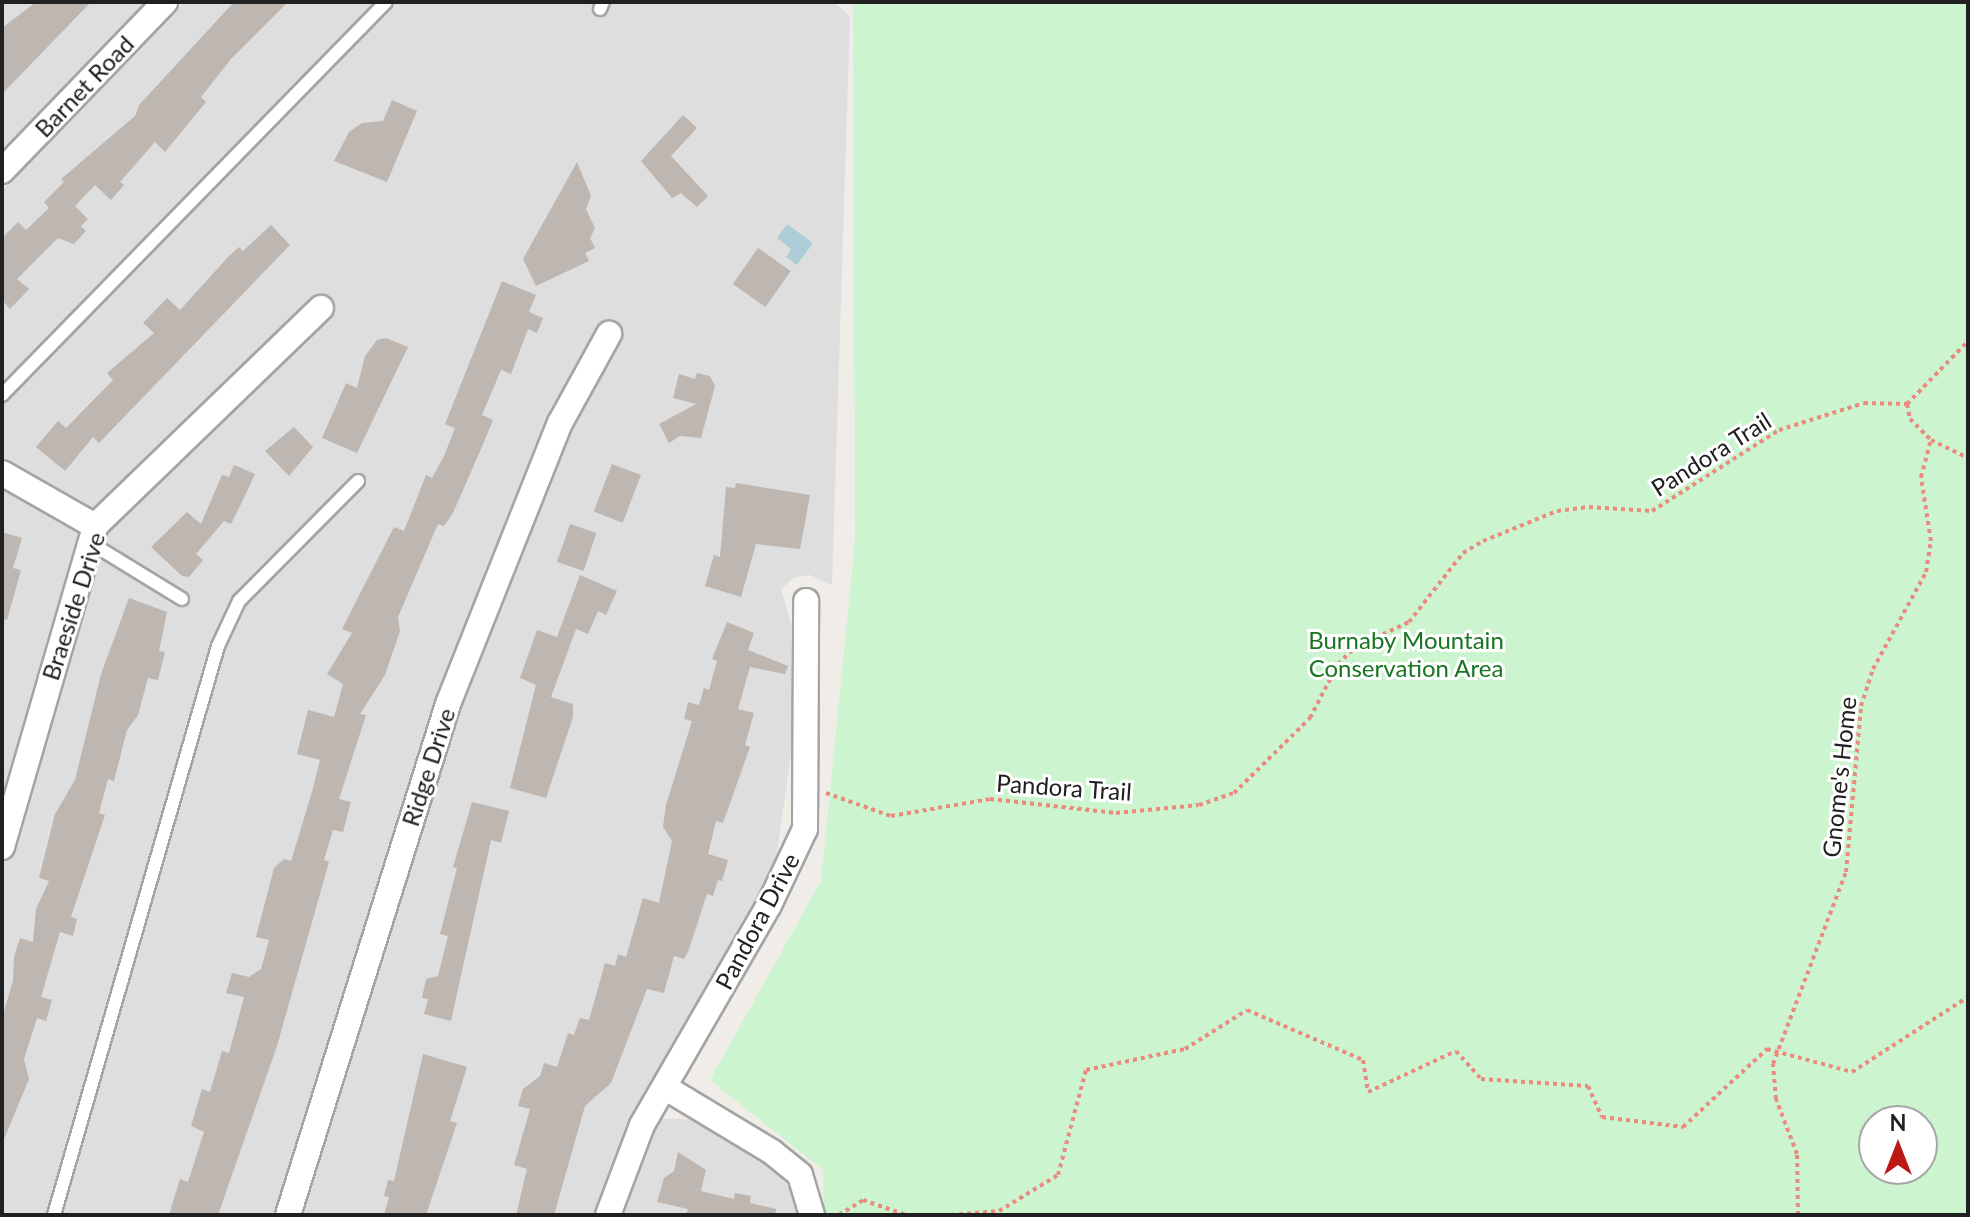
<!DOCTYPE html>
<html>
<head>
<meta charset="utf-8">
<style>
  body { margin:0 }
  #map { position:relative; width:1970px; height:1217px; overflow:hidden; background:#f0ede8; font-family:Lato,sans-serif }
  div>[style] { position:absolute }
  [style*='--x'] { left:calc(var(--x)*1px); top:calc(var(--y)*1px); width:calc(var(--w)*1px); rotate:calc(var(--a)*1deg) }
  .residential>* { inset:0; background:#dedede }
  .park>* { inset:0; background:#cbf4cf }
  .water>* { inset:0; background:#adced8 }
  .building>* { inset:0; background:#bdb6b1; transform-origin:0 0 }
  .path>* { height:4px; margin-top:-2px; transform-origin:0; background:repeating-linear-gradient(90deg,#eb8b7e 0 4px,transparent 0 8px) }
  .roads { filter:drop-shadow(2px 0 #a4a4a4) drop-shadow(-2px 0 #a4a4a4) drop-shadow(0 2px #a4a4a4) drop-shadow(0 -2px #a4a4a4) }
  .lane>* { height:12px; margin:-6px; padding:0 6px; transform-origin:6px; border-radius:6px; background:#fff }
  .street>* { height:24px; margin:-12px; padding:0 12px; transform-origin:12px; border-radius:12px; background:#fff }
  span { translate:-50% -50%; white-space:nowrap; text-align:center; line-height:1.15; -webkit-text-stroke:6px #fff; paint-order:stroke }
  .street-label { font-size:24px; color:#202020 }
  .park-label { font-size:24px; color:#187521 }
  .frame { position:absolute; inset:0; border:4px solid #202020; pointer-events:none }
  .north { position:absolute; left:1858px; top:1105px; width:80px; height:80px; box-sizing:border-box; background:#fff; border:2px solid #a6a6a6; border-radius:50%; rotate:0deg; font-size:22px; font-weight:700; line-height:32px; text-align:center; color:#202020 }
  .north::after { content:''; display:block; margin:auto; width:28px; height:36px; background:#bb1916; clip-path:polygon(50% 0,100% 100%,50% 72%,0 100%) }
</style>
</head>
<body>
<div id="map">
  <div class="residential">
    <div style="clip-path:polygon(2px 2px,147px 2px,2px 153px)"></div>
    <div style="clip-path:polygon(184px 2px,834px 2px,850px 16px,832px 585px,810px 575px,794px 578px,781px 589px,792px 628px,791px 754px,775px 865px,759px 911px,632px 1119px,689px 1119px,771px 1166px,795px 1195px,801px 1215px,2px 1215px,2px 489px,62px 523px,83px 504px,2px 457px,2px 190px)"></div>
  </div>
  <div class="park">
    <div style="clip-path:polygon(evenodd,853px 2px,1968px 2px,1968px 1215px,824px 1215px,823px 1170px,710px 1080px,821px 881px,855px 541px,853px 2px,1874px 1121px,1922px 1121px,1922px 1169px,1874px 1169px,1874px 1121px)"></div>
  </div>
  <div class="water">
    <div style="clip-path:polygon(787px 224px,813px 243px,797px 265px,786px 257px,791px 249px,777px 238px)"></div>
  </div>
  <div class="building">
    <div style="clip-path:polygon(36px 2px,91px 2px,2px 94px,2px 28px)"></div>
    <div style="clip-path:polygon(234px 2px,288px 2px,231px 59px,201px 97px,206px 102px,165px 152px,155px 142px,120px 182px,124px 185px,111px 200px,95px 185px,75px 206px,88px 219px,81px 226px,86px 231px,74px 244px,58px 238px,17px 279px,29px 289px,10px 309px,2px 300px,2px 238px,18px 222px,26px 230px,49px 208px,44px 202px,64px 182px,61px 179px,135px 116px,139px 105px)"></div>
    <div style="clip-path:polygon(392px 100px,417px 111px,387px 182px,334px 161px,349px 132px,362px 123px,383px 121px)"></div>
    <div style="clip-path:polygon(683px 115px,697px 128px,671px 156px,708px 196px,697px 207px,681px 193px,672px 198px,641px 161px)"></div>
    <div style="clip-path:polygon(577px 162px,591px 196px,586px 209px,595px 228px,590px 238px,595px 248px,585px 253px,589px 261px,536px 286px,523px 259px)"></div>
    <div style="clip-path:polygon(271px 225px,290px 245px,99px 443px,93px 437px,65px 471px,36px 447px,58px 421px,66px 428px,113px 380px,107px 373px,154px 333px,143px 323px,167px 298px,180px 310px,228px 257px,239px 247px,243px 251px)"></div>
    <div style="left:758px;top:248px;width:40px;height:44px;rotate:35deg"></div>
    <div style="clip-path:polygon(502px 281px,536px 295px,529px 312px,543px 318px,537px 333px,528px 329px,511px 374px,501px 370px,482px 415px,493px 420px,484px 442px,453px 513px,444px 526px,438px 524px,398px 617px,400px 631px,385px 675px,360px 714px,366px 715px,339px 799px,351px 802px,343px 832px,333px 830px,324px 860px,329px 862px,277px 1046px,218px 1215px,169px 1215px,180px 1179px,188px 1182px,204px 1132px,191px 1126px,202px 1089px,210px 1092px,222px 1051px,229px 1053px,244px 997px,226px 993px,232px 973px,249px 977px,261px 969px,269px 940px,256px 937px,274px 868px,284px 859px,291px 861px,312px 792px,320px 760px,297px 754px,308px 710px,334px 717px,343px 684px,327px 674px,352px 633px,342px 629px,394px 527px,404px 531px,426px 475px,432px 478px,444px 456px,455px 428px,445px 424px)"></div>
    <div style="clip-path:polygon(386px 338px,408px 347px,357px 453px,322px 438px,346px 383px,357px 388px,365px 356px,377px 340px)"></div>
    <div style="clip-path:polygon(697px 373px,710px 376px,715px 386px,701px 438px,680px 436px,669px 443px,659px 424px,696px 404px,673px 398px,679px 374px,695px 379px)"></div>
    <div style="clip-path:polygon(294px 427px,313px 447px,289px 476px,265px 451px)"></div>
    <div style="left:612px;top:464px;width:31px;height:51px;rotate:21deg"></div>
    <div style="clip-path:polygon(234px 465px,255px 474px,242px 502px,231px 524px,224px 521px,196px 554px,203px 560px,189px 577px,182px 576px,151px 547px,187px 512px,201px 524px,222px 475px,229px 477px)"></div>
    <div style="clip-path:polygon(736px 483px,810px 495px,800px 549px,756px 544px,741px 597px,705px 586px,714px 555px,720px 557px,726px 487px,735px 488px)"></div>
    <div style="left:570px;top:524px;width:28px;height:40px;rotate:19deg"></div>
    <div style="clip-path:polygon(2px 532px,22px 538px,13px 568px,21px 570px,7px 620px,2px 619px)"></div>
    <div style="clip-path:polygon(580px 575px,617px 591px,606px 615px,598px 611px,588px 634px,576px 629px,551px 697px,573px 704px,573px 717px,546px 798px,510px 788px,536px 685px,520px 678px,537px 630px,557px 637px)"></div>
    <div style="clip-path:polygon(129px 598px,167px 612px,159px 651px,165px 652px,158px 680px,148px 678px,138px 715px,127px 730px,114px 781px,108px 779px,99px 813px,105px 815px,71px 917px,77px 919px,73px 936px,60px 932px,41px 997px,52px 1000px,46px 1021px,37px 1018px,24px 1059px,29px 1079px,2px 1144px,2px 1018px,13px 981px,14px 957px,20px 938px,33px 942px,36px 909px,49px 881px,39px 878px,55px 814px,75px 780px,101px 674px)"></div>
    <div style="clip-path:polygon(727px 622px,754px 633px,748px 650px,788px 666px,785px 674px,750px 667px,738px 709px,754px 713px,745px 745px,750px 747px,723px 823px,716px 821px,708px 854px,728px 860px,722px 881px,718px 880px,713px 896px,707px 894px,688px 952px,684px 959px,674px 956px,664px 993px,647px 989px,611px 1083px,585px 1106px,554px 1215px,516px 1215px,527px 1169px,514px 1165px,530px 1109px,518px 1106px,523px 1089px,540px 1076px,544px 1063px,557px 1067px,568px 1033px,574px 1035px,580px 1018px,589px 1020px,605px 963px,615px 966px,618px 954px,626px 957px,643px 898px,659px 903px,672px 841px,663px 827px,666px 805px,692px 721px,684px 719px,688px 702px,699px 705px,704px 688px,709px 690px,717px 661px,712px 659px)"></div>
    <div style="clip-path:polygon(472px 802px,509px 811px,501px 843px,491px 840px,451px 1021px,424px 1014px,428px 999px,422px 998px,426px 979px,438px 976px,448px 936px,440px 934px,457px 868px,453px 867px)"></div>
    <div style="clip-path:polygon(423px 1054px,467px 1067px,450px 1121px,457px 1123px,426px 1215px,384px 1215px,389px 1197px,384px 1196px,388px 1180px,394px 1181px)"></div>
    <div style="clip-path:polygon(678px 1152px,706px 1170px,701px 1191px,734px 1199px,735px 1193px,751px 1196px,750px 1203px,776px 1209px,775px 1215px,686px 1215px,688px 1209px,657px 1202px,664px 1178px,674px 1171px)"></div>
  </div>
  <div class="path">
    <div style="--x:1907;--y:404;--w:88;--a:-45.9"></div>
    <div style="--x:1907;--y:404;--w:15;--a:79"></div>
    <div style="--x:1910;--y:419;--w:30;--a:45"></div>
    <div style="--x:1931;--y:440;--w:41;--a:25.9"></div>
    <div style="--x:826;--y:793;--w:69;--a:19.5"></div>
    <div style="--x:891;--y:816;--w:100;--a:-9.7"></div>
    <div style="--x:990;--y:799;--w:127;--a:6.3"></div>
    <div style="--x:1116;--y:813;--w:83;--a:-5.5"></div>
    <div style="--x:1199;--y:805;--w:37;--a:-19"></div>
    <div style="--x:1234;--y:793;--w:107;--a:-44.6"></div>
    <div style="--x:1310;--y:718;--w:61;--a:-62.6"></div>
    <div style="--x:1338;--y:664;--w:23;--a:-45"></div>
    <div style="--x:1354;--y:648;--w:61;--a:-25.3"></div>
    <div style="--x:1409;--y:622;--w:88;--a:-52"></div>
    <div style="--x:1463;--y:553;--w:23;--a:-31"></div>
    <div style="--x:1483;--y:541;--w:80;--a:-22.1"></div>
    <div style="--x:1557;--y:511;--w:32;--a:-7"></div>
    <div style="--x:1589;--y:507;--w:63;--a:3.6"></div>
    <div style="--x:1652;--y:511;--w:151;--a:-32.5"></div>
    <div style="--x:1779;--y:430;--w:89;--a:-17.6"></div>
    <div style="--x:1864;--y:403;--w:43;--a:1.3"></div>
    <div style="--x:839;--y:1215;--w:28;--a:-32"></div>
    <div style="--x:863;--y:1200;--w:46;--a:19.2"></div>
    <div style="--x:951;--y:1215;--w:48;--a:-4.8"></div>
    <div style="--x:999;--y:1211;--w:69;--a:-31.4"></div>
    <div style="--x:1058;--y:1175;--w:109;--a:-75.1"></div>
    <div style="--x:1086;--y:1070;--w:101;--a:-12"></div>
    <div style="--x:1185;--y:1049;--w:73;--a:-32.2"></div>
    <div style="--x:1247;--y:1010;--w:126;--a:23.3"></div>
    <div style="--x:1363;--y:1060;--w:32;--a:81"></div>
    <div style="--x:1368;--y:1092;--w:97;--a:-25"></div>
    <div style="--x:1456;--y:1051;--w:38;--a:48"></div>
    <div style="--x:1481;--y:1079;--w:107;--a:3.7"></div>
    <div style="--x:1588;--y:1086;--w:34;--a:66"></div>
    <div style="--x:1602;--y:1117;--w:82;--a:7"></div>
    <div style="--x:1683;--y:1127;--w:115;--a:-42.9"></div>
    <div style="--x:1767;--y:1049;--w:88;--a:15.1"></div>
    <div style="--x:1852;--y:1072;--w:138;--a:-32.9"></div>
    <div style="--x:1798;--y:1215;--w:61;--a:-90.9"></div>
    <div style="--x:1797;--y:1154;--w:59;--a:-110.9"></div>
    <div style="--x:1776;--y:1099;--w:35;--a:-95"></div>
    <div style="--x:1773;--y:1064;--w:205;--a:-69.2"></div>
    <div style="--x:1846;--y:872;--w:167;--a:-84.8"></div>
    <div style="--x:1861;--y:706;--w:39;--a:-72"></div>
    <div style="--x:1873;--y:669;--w:111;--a:-61.3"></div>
    <div style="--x:1926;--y:572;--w:31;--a:-81"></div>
    <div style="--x:1931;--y:541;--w:65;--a:-98.9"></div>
    <div style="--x:1921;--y:477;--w:38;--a:-75"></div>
  </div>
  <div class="roads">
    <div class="lane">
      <div style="--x:600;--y:9;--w:8;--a:-67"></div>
      <div style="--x:2;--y:395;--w:549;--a:-45.66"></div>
      <div style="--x:89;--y:542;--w:109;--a:31.5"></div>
      <div style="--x:54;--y:1215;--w:592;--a:-73.92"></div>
      <div style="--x:218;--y:646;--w:50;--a:-65"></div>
      <div style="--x:239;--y:601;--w:169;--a:-45.2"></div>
    </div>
    <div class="street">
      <div style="--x:2;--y:171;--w:235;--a:-46"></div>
      <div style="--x:2;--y:473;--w:107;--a:29.7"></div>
      <div style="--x:2;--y:847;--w:334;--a:-73.8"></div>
      <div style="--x:95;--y:526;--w:314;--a:-44"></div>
      <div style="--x:666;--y:1088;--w:124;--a:31.1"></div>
      <div style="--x:772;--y:1152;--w:36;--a:39"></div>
      <div style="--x:800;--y:1175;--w:42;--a:73.3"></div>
      <div style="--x:288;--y:1215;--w:535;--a:-72.61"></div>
      <div style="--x:448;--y:704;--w:302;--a:-68.3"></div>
      <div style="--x:560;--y:423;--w:102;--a:-61.2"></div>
      <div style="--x:608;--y:1215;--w:96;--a:-69.3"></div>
      <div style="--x:642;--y:1125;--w:254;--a:-60"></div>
      <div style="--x:769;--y:905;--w:84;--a:-64.7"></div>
      <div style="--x:805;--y:829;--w:228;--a:-89.7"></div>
    </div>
  </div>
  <div class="street-label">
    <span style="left:84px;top:86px;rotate:-46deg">Barnet Road</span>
    <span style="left:1711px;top:454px;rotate:-32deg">Pandora Trail</span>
    <span style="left:73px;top:606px;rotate:-72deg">Braeside Drive</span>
    <span style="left:428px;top:767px;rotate:-72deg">Ridge Drive</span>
    <span style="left:1839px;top:777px;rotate:-84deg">Gnome's Home</span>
    <span style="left:1064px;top:787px;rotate:4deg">Pandora Trail</span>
    <span style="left:757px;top:921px;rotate:-62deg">Pandora Drive</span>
  </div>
  <div class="park-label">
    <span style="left:1406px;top:654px">Burnaby Mountain<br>Conservation Area</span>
  </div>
  <div class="frame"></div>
  <div class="north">N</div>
</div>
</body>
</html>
